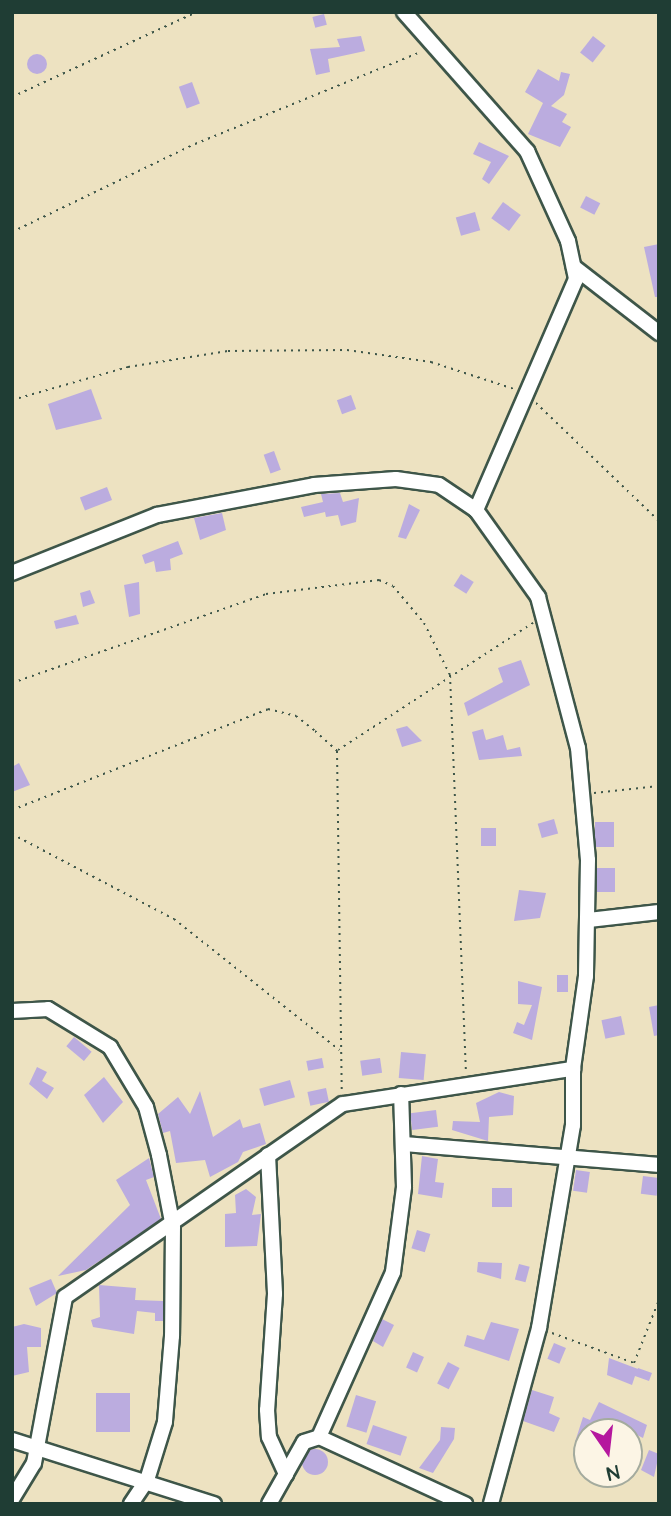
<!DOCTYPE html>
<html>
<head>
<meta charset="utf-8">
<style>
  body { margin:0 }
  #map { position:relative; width:671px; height:1516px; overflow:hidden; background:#ede2c1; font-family:"Architects Daughter",sans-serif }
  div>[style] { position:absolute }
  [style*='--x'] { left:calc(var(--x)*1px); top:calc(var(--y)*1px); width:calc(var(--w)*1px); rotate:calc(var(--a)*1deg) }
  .building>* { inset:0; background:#bbacdf; transform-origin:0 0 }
  .round { border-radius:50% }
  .path>* { height:2px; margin-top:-1px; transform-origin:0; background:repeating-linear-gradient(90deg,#3e5649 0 2px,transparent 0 7px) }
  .roads { filter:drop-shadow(2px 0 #3e5649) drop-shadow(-2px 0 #3e5649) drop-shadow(0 2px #3e5649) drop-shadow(0 -2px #3e5649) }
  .minor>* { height:14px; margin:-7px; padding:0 7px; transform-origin:7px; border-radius:7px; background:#fff }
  span { translate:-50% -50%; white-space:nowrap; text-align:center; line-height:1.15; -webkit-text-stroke:7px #fcf5e5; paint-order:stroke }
  .frame { position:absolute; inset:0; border:14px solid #1f3d34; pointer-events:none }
  .north { position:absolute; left:573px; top:1418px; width:70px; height:70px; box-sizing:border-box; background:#fcf5e5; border:2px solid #a4ab9e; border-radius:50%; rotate:166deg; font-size:19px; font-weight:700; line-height:28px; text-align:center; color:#1f3d34 }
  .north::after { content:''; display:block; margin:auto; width:24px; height:32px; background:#b5179e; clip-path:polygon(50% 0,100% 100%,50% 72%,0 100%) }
</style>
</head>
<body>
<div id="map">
  <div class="building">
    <div style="left:324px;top:14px;width:11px;height:12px;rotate:75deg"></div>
    <div style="clip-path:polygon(361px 36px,365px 51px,328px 59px,330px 72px,316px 75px,310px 49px,340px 47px,337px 39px)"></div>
    <div style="left:593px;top:36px;width:16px;height:21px;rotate:38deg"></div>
    <div class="round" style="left:27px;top:54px;width:20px;height:20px"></div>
    <div style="clip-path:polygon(538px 69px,559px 81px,561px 72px,570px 74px,564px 95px,551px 106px,567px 114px,562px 122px,571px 127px,560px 147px,528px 134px,543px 103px,525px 92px)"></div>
    <div style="left:192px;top:82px;width:23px;height:14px;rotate:70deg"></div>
    <div style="clip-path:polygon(479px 142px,509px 156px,489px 184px,482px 179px,491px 162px,473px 154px)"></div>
    <div style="left:586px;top:196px;width:16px;height:13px;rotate:27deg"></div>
    <div style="left:503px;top:202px;width:22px;height:20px;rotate:36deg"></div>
    <div style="left:475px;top:212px;width:19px;height:20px;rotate:74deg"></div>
    <div style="clip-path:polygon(659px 244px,659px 297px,655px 297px,644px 247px)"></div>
    <div style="clip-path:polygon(91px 389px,102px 419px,56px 430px,48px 404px)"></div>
    <div style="left:351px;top:395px;width:15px;height:15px;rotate:70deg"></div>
    <div style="left:274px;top:451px;width:20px;height:11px;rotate:70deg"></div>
    <div style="left:107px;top:487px;width:14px;height:29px;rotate:69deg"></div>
    <div style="clip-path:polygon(340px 493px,343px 502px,359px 498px,356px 522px,341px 526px,338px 515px,326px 517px,325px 512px,304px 517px,301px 507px,323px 502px,321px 494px)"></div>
    <div style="clip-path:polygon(409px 504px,420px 510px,406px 539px,398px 537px)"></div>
    <div style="clip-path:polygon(222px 513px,226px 530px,200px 540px,194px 518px)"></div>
    <div style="clip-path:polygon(178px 541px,183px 554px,170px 559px,171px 570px,156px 572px,154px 561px,145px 564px,142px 555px)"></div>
    <div style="left:461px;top:574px;width:15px;height:14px;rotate:32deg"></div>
    <div style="clip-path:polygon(139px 582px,140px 614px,129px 617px,124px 585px)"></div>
    <div style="clip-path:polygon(90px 590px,95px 603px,83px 607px,80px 593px)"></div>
    <div style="clip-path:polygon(76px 615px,79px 624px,56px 629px,54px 621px)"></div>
    <div style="clip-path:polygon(521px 660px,530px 685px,468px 716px,464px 703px,503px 682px,498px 668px)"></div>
    <div style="clip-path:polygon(407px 726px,422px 741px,402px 747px,396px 729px)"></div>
    <div style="clip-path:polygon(483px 729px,486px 740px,503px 735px,507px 750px,520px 747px,522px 756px,479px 760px,472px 732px)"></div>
    <div style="clip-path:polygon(19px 763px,30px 785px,12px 792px,12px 767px)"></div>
    <div style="left:554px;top:819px;width:15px;height:17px;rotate:74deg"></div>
    <div style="left:595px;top:822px;width:19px;height:25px"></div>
    <div style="left:481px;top:828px;width:15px;height:18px"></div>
    <div style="left:597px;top:868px;width:18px;height:24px"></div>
    <div style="clip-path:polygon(519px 890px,546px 893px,540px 918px,514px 921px)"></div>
    <div style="left:557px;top:975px;width:11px;height:17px"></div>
    <div style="clip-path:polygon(518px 981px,542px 987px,532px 1040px,513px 1033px,517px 1022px,524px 1025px,532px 1005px,518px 1004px)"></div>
    <div style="clip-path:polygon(659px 1005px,659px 1035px,654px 1036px,649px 1007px)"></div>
    <div style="left:621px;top:1016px;width:19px;height:20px;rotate:78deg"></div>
    <div style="left:74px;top:1037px;width:23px;height:12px;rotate:40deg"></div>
    <div style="left:401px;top:1052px;width:25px;height:26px;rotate:5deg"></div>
    <div style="left:322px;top:1058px;width:10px;height:16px;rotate:79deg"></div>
    <div style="left:380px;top:1058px;width:15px;height:20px;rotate:82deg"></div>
    <div style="clip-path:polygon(37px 1067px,47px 1072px,42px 1081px,54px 1088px,47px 1099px,29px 1084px)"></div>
    <div style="clip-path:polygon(104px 1077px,123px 1102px,103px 1123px,84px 1095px)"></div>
    <div style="left:290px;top:1080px;width:18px;height:32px;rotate:74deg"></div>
    <div style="left:326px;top:1088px;width:14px;height:19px;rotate:78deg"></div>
    <div style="clip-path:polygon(200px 1091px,213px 1137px,240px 1119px,243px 1128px,260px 1123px,266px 1144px,243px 1152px,238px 1162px,210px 1177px,205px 1160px,176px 1163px,170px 1131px,163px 1133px,158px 1114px,178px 1097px,190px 1114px)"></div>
    <div style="clip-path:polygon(499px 1092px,514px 1096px,513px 1115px,489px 1117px,488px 1141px,452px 1130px,453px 1121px,480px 1122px,476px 1103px)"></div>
    <div style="left:436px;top:1110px;width:17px;height:26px;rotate:83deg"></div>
    <div style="clip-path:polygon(422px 1156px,438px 1159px,435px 1182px,444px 1183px,442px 1198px,418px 1194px)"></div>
    <div style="clip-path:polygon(149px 1158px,154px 1177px,146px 1180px,161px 1219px,86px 1270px,58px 1276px,130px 1205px,116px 1180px)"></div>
    <div style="left:576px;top:1170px;width:14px;height:21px;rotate:8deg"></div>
    <div style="left:643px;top:1176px;width:16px;height:18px;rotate:7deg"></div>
    <div style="left:492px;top:1188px;width:20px;height:19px"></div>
    <div style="clip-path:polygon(246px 1189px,256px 1197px,252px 1215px,261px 1214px,257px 1246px,225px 1247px,225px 1214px,236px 1213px,235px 1195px)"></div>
    <div style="left:417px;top:1230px;width:14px;height:19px;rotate:17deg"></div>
    <div style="clip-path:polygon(478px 1262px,502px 1263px,501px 1279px,477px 1272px)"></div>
    <div style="left:519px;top:1264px;width:11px;height:16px;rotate:15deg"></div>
    <div style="clip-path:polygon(51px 1279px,57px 1293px,36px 1306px,29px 1288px)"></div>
    <div style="clip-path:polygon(99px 1285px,136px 1288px,135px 1300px,163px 1301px,163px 1321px,155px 1321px,155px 1313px,137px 1311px,134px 1334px,93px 1327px,91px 1320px,100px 1317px)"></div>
    <div style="clip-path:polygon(382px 1319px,394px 1325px,383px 1347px,373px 1341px)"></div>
    <div style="clip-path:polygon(491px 1322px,519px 1329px,509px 1361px,464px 1346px,467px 1335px,484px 1340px)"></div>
    <div style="clip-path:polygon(24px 1324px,41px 1328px,41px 1347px,27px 1347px,29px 1372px,12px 1376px,12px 1327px)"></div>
    <div style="left:554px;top:1343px;width:13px;height:17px;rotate:23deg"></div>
    <div style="left:413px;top:1352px;width:12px;height:17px;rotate:24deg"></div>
    <div style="clip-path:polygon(609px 1358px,638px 1369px,636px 1375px,638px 1368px,652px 1373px,649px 1381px,635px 1376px,632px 1385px,607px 1375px)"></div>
    <div style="left:448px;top:1362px;width:13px;height:24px;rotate:27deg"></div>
    <div style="clip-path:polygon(532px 1390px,554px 1397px,549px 1413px,560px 1418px,554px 1432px,523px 1421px)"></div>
    <div style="left:130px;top:1393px;width:39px;height:34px;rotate:90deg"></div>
    <div style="left:356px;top:1395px;width:21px;height:33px;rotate:17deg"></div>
    <div style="clip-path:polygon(599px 1402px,647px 1425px,643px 1438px,631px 1432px,587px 1432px,587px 1447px,575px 1442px,583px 1417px,590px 1420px)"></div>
    <div style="left:373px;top:1425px;width:36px;height:20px;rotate:19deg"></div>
    <div style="clip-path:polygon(441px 1427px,455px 1428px,454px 1439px,433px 1473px,419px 1468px,440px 1440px)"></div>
    <div class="round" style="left:302px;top:1449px;width:26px;height:26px"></div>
    <div style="clip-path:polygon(649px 1450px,659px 1454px,654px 1477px,641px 1470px)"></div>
  </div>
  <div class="path">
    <div style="--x:12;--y:97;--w:204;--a:-24.7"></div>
    <div style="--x:12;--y:232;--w:203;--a:-25.7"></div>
    <div style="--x:195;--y:144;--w:244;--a:-22.2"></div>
    <div style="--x:12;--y:400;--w:121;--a:-15.9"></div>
    <div style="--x:128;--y:367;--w:101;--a:-9.1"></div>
    <div style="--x:228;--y:351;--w:119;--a:-0.5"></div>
    <div style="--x:347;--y:350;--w:85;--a:8.1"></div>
    <div style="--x:431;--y:362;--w:87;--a:18"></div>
    <div style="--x:536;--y:403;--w:170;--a:43.8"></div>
    <div style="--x:12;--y:683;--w:269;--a:-19.3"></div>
    <div style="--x:266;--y:594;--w:114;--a:-7.1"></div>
    <div style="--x:379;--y:580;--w:15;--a:23"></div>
    <div style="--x:393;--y:586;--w:48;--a:50"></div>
    <div style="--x:424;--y:623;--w:58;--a:63.4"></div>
    <div style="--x:450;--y:675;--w:396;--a:87.7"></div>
    <div style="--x:338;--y:750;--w:233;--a:-33.1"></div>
    <div style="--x:594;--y:793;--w:65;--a:-6.1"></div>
    <div style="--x:12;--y:810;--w:275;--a:-21.5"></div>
    <div style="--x:268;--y:709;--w:29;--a:14"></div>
    <div style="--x:296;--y:716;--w:24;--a:38"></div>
    <div style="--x:315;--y:731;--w:30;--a:42"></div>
    <div style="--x:337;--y:751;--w:340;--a:89.2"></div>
    <div style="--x:12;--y:834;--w:183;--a:27.7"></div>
    <div style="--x:174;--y:919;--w:211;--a:38.4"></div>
    <div style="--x:552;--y:1333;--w:87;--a:20.1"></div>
    <div style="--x:634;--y:1363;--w:68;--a:-68.4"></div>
  </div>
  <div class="roads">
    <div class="minor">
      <div style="--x:404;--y:12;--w:186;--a:48.5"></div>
      <div style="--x:527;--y:151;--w:99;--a:65.5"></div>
      <div style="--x:568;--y:241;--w:39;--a:78"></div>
      <div style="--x:576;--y:279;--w:252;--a:113.4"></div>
      <div style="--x:574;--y:267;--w:108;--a:37.8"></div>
      <div style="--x:12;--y:573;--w:156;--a:-21.8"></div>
      <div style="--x:157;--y:515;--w:160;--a:-10.8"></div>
      <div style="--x:314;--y:485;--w:82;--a:-4.2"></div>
      <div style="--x:396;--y:479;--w:43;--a:7.9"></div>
      <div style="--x:439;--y:485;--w:45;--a:34"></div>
      <div style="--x:476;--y:510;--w:107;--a:54.5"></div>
      <div style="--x:538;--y:597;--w:156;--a:75.2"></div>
      <div style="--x:578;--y:748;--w:112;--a:84.9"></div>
      <div style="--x:588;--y:860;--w:116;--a:91"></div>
      <div style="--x:586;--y:976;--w:94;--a:98"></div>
      <div style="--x:573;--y:1069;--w:56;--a:90"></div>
      <div style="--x:573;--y:1125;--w:206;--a:99.5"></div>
      <div style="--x:539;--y:1328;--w:182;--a:105.3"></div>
      <div style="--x:589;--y:920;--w:70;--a:-6.5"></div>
      <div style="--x:12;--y:1011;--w:36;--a:-3"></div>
      <div style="--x:48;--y:1009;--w:73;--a:31.5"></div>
      <div style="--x:110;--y:1047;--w:70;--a:59"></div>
      <div style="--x:146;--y:1107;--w:50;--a:74.8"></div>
      <div style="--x:159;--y:1155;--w:73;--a:79"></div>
      <div style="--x:173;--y:1227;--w:109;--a:90.5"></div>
      <div style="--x:172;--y:1336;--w:86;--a:94.7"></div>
      <div style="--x:165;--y:1422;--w:61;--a:107.2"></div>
      <div style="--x:147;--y:1480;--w:29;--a:124"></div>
      <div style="--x:405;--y:1144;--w:255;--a:4.7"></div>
      <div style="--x:268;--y:1155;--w:139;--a:87.1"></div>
      <div style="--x:275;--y:1294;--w:116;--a:93.9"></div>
      <div style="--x:267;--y:1410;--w:27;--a:86"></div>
      <div style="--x:269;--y:1437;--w:41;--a:65.3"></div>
      <div style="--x:319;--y:1437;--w:181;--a:-65.8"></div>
      <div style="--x:393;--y:1272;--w:86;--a:-82.6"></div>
      <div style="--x:404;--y:1187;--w:93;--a:-91.8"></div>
      <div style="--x:12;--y:1440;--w:212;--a:17.6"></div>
      <div style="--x:12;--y:1499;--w:42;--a:-58.6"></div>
      <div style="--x:34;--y:1463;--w:169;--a:-79.4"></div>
      <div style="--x:65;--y:1297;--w:338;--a:-34.8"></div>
      <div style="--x:343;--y:1104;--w:233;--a:-8.7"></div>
      <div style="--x:269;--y:1504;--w:71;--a:-60.6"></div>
      <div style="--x:304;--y:1442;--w:16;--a:-18"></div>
      <div style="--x:319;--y:1437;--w:161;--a:24.7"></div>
    </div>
  </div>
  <div class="frame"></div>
  <div class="north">N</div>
</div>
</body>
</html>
